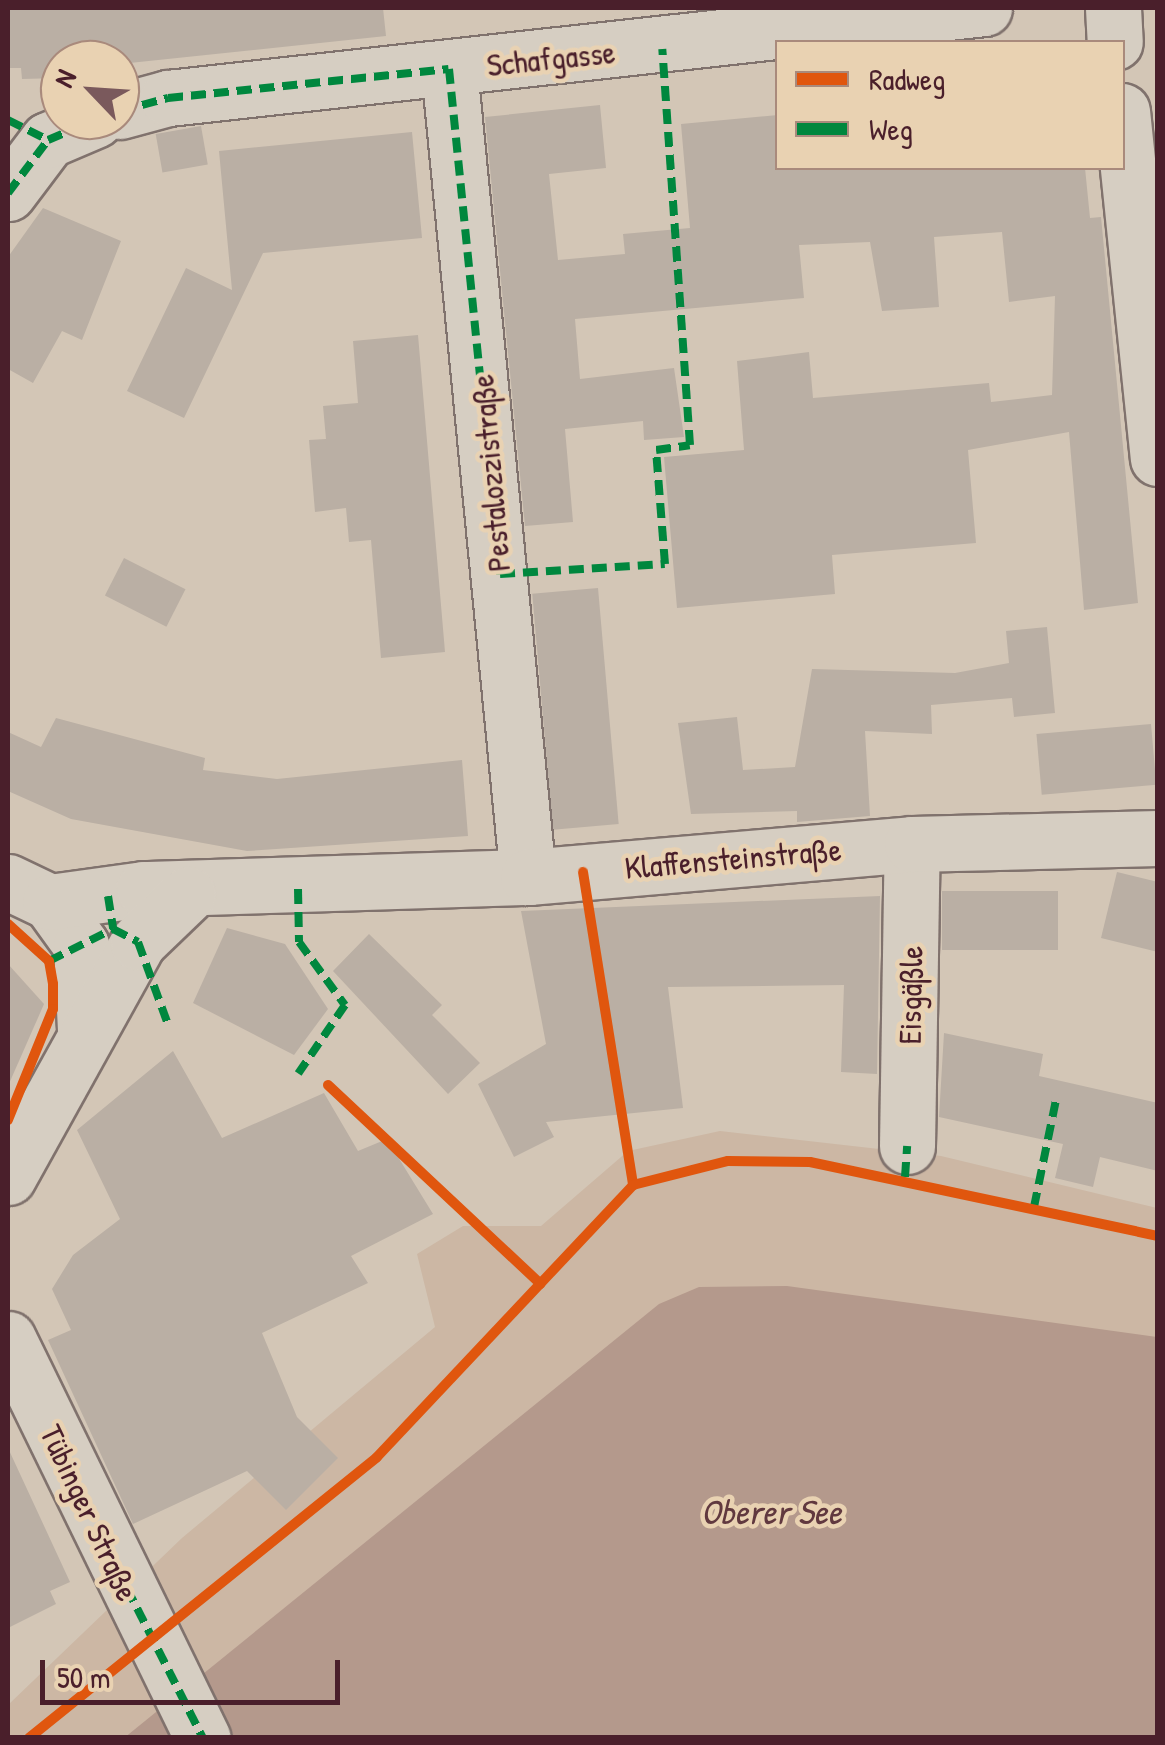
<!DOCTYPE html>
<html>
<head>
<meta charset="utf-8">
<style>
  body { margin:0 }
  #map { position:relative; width:1165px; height:1745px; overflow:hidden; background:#d3c6b6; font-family:"Patrick Hand",sans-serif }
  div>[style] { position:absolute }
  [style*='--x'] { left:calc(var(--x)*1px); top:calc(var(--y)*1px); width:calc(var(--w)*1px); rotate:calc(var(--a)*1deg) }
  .green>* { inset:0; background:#ccb7a4 }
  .water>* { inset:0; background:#b4998c }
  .building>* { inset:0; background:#baafa4; transform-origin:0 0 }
  .roads { filter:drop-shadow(2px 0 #80726d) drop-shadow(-2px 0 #80726d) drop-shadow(0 2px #80726d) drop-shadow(0 -2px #80726d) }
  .minor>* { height:55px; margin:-27.5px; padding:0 27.5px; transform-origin:27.5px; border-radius:27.5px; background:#d6cec2 }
  .major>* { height:55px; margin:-27.5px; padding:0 27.5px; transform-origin:27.5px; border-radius:27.5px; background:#d6cec2 }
  .quiet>* { height:8px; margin-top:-4px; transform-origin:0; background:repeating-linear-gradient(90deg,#00873e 0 15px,transparent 0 23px) }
  .cycleway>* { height:10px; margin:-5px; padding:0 5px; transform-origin:5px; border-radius:5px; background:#e0560e }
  span { translate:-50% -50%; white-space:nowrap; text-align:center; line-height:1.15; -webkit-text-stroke:9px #e9d2b2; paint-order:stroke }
  .street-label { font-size:32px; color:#4a1f2b }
  .water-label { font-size:35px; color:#61393f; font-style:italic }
  .frame { position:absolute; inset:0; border:10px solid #4a1f2b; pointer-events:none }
  .legend { position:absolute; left:775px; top:40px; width:350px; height:130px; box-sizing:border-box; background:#e9d2b2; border:2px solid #a98a7c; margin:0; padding:12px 18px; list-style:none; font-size:30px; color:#4a1f2b }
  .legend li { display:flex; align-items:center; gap:20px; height:50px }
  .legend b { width:50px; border:2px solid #a98a7c }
  .north { position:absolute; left:40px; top:40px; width:100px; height:100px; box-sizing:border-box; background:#e9d2b2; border:2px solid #a98a7c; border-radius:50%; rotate:295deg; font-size:28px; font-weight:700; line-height:40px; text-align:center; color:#4a1f2b }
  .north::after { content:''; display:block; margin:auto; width:35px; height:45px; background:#7a595c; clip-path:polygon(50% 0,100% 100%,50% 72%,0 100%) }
  .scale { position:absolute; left:40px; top:1660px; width:300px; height:45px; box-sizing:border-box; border:5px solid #4a1f2b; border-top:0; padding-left:12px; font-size:30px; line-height:35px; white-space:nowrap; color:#4a1f2b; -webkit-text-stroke:8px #e9d2b2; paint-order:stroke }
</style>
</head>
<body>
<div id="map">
  <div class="green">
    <div style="clip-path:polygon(720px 1131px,941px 1156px,1157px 1208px,1157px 1737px,8px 1738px,8px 1705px,182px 1538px,435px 1327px,417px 1254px,463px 1226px,541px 1226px,628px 1151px)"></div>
  </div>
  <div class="water">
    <div style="clip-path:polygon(787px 1286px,1157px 1337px,1157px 1737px,124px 1738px,659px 1304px,699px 1287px)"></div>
  </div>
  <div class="building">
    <div style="clip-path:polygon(8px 8px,383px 8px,386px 36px,120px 64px,60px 60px,60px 78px,22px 79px,21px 68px,8px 68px)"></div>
    <div style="clip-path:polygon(600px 105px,606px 168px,549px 174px,558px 260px,625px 254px,623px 234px,690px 228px,681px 124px,778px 115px,778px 168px,1085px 168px,1090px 218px,1101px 217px,1138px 603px,1084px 610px,1069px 432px,968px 450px,976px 543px,832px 555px,835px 594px,677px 608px,664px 457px,744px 450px,737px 361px,809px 352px,813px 398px,989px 383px,991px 402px,1052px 395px,1055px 296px,1009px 302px,1002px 232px,934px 237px,939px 307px,882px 311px,870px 242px,799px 245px,804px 298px,575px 319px,580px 379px,674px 368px,684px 437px,644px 440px,643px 421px,565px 429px,573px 522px,525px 526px,485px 117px)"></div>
    <div style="left:201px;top:126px;width:39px;height:46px;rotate:80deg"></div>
    <div style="clip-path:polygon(412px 132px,422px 238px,263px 253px,184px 418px,127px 391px,186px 268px,232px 290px,219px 151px)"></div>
    <div style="clip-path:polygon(43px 208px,121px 241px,82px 340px,62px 331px,33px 383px,8px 369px,8px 257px)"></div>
    <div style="clip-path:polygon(418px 335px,445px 652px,381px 658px,371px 540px,349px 542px,346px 508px,315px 512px,309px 440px,326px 439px,323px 406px,358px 403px,353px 341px)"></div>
    <div style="left:124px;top:558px;width:69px;height:42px;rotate:27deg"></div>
    <div style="left:598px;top:588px;width:237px;height:66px;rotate:85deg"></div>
    <div style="clip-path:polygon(1047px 627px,1055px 713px,1014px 717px,1012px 698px,931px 705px,932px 734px,865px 731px,870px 816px,797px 822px,797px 811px,691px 814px,678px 723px,737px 717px,743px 770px,795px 767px,812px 669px,955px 673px,1009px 663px,1006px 631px)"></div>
    <div style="clip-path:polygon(56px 718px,205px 758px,203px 770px,277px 779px,462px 760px,468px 836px,247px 851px,71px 819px,8px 791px,8px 732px,41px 747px)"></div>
    <div style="left:1151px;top:724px;width:61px;height:115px;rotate:85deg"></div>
    <div style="clip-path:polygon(1117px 872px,1158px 882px,1158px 952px,1101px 938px)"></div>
    <div style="left:942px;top:891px;width:116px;height:59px"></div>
    <div style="clip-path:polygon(880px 896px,877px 1074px,841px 1072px,844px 985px,668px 987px,683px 1108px,546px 1122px,554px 1137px,514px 1157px,478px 1084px,546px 1044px,521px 911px)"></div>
    <div style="clip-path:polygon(227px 928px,285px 944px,328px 1009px,294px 1055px,193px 1003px)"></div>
    <div style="clip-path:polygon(369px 934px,442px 1005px,432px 1015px,480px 1063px,448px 1094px,333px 971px)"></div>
    <div style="clip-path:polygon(8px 964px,44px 1004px,8px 1086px)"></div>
    <div style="clip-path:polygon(944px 1033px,1043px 1054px,1039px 1076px,1158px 1103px,1158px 1171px,1100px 1157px,1093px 1187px,1055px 1178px,1063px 1144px,939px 1117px)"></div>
    <div style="clip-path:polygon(173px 1051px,222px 1138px,324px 1093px,358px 1151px,387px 1139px,433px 1214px,351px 1256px,368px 1283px,262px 1333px,297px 1417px,338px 1458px,286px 1510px,247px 1471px,133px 1524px,48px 1340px,71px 1330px,52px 1289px,73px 1255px,120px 1219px,77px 1130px)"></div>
    <div style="clip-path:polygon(8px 1448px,70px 1582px,50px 1591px,56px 1604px,8px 1628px)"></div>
  </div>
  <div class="roads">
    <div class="minor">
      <div style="--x:1113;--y:8;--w:34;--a:87"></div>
      <div style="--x:449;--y:69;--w:812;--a:84.42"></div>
      <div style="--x:120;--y:111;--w:50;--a:-15.2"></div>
      <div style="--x:168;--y:98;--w:821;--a:-6.29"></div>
      <div style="--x:1122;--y:111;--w:349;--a:84.1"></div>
      <div style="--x:8;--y:193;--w:66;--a:-53"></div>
      <div style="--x:48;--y:140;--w:51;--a:-23.1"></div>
      <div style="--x:907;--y:1146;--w:302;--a:-89.1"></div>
      <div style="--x:8;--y:1339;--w:444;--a:64"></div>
    </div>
    <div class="major">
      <div style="--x:8;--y:882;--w:47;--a:25.5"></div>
      <div style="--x:50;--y:902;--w:53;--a:54.2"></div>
      <div style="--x:81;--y:945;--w:86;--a:87.3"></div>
      <div style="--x:50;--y:902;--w:95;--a:-7.9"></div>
      <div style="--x:144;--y:889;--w:384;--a:-1.8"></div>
      <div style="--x:528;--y:877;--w:385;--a:-4.9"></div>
      <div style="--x:912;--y:844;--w:246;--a:-1.4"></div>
      <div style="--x:8;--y:1177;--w:269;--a:-61"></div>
      <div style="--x:138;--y:942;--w:69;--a:-43.8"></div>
    </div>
  </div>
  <div class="quiet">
    <div style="--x:120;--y:111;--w:50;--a:-15.2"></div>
    <div style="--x:168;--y:98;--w:282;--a:-5.9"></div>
    <div style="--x:449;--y:69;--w:508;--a:84.23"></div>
    <div style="--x:500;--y:574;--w:165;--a:-3.5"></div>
    <div style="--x:665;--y:564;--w:114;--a:-94.5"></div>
    <div style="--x:656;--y:450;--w:34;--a:-8"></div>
    <div style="--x:690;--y:445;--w:397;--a:-94"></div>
    <div style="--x:8;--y:120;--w:45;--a:26.6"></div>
    <div style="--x:8;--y:193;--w:66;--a:-53"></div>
    <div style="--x:48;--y:140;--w:51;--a:-23.1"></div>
    <div style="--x:298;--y:889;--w:53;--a:88.9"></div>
    <div style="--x:299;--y:942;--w:78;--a:53.9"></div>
    <div style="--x:345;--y:1005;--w:83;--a:124.3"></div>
    <div style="--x:108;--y:896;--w:33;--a:81"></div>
    <div style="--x:113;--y:929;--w:28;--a:27"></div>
    <div style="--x:138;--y:942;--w:90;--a:70"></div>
    <div style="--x:49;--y:961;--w:72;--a:-26.6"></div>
    <div style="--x:905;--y:1177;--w:31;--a:-86"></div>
    <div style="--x:1034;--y:1207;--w:109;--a:-78.4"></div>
    <div style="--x:106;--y:1547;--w:214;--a:63.1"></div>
  </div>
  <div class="cycleway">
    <div style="--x:583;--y:872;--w:317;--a:80.9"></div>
    <div style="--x:8;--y:924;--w:55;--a:42.1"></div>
    <div style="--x:49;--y:961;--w:23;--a:80"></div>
    <div style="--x:53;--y:984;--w:25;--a:90"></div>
    <div style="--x:53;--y:1009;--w:120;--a:112.1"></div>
    <div style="--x:328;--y:1085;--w:291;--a:43.1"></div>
    <div style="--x:29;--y:1738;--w:447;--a:-38.9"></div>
    <div style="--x:377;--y:1457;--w:374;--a:-46.7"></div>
    <div style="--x:633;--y:1185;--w:98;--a:-14.2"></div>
    <div style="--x:728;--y:1161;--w:82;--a:0.7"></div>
    <div style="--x:810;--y:1162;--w:356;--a:12"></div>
  </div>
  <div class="street-label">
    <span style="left:551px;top:59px;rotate:-6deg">Schafgasse</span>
    <span style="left:491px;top:473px;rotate:-95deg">Pestalozzistraße</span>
    <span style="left:733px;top:859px;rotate:-5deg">Klaffensteinstraße</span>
    <span style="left:911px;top:995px;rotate:-89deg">Eisgäßle</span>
    <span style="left:89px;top:1513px;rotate:65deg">Tübinger Straße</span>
  </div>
  <div class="water-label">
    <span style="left:771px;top:1512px">Oberer See</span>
  </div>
  <div class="frame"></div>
  <ul class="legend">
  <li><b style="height:12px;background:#e0560e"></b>Radweg</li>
  <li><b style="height:12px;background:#00873e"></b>Weg</li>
  </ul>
  <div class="north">N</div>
  <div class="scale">50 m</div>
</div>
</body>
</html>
